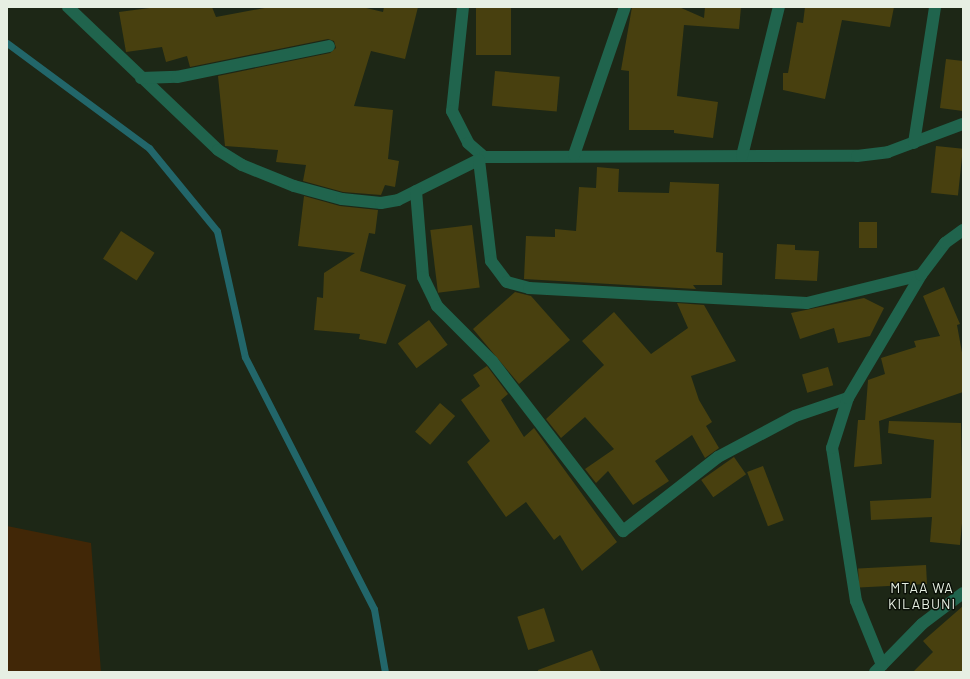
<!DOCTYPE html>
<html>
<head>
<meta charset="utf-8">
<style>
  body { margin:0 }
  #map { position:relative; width:970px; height:679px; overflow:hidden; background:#1d2716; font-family:Barlow,sans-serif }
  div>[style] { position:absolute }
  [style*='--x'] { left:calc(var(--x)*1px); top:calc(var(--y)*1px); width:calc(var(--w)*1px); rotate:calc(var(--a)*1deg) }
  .green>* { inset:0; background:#412707 }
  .stream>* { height:7px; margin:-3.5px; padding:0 3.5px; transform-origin:3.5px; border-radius:3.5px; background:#22666a }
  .building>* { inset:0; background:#48400f; transform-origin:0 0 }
  .street>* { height:12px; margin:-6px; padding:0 6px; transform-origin:6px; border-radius:6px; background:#20644d }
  span { translate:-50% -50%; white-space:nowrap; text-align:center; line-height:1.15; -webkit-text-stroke:3px #0a0f07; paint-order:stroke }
  .quarter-label { font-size:14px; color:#e7efe3; letter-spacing:1px }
  .frame { position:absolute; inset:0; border:8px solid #e7efe3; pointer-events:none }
</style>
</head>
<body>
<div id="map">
  <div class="green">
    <div style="clip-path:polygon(7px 526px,91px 543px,101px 672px,7px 672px)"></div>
  </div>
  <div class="stream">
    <div style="--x:7;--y:43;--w:177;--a:36.5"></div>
    <div style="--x:149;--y:148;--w:107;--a:50.7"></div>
    <div style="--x:217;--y:231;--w:129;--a:77.5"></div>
    <div style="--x:245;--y:357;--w:283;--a:62.9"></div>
    <div style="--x:374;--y:609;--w:64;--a:80.1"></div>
  </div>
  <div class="building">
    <div style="clip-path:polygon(157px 7px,212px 7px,216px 17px,270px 7px,362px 7px,383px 12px,384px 7px,418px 7px,405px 59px,371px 51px,354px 106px,393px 110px,388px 159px,399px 161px,395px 187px,385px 185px,381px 195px,343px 192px,303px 181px,306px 165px,276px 162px,278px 150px,225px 146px,218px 76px,330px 53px,336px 48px,334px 41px,328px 39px,190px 67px,187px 56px,166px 62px,162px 47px,126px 52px,119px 12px)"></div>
    <div style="left:476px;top:7px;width:35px;height:48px"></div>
    <div style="clip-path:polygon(632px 7px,679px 7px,704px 18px,705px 7px,741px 7px,739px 29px,684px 25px,677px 96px,718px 102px,713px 138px,674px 133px,674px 130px,629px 130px,629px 71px,621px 70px)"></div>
    <div style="clip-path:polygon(805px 7px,894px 7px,890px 27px,842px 20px,825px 99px,783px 90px,783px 73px,788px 73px,797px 22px,803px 23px)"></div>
    <div style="clip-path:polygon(946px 59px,963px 61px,963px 111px,940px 108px)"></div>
    <div style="left:495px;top:71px;width:65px;height:35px;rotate:5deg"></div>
    <div style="left:936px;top:146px;width:27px;height:47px;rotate:6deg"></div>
    <div style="clip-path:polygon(597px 167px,619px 169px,618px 192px,669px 193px,670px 182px,719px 184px,716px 252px,723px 253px,722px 285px,693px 285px,696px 289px,524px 279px,526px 236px,555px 237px,555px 229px,576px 231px,579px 187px,596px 188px)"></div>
    <div style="clip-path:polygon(304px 196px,340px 206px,378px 210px,375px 234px,369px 233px,360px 271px,406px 285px,386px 344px,359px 339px,360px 334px,314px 330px,317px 297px,323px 298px,324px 273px,355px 253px,298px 246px)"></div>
    <div style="left:859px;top:222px;width:18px;height:26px"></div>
    <div style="left:472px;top:225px;width:63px;height:42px;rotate:83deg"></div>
    <div style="left:121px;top:231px;width:40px;height:33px;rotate:33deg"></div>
    <div style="clip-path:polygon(777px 244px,795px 245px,795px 250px,819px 251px,817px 281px,775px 279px)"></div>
    <div style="clip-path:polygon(944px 287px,960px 324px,957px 325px,963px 358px,963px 392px,879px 421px,882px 464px,854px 467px,858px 420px,865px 420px,868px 380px,885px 374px,881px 358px,916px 347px,914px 341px,940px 336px,923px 296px)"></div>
    <div style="clip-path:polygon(515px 292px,531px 296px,570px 340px,519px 384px,473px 329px)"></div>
    <div style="clip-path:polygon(864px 298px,884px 308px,870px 336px,838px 343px,834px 328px,800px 339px,791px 313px)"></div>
    <div style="clip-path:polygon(677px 303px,704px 305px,736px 361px,691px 376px,699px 400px,712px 422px,706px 426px,719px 448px,705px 458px,692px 435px,655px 461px,669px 481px,633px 505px,608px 471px,596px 483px,585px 469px,614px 449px,585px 417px,561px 438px,546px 419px,604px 365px,582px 341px,614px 312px,651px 354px,688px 328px)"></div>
    <div style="left:429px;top:320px;width:31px;height:39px;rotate:53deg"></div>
    <div style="clip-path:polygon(487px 366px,508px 394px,501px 400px,524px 437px,534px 428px,617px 542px,582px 571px,560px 535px,554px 540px,526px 502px,506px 517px,467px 462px,490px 441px,461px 400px,480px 386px,473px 375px)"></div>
    <div style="left:828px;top:367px;width:19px;height:27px;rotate:74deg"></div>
    <div style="left:440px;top:403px;width:20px;height:38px;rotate:41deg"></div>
    <div style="clip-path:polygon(889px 421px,961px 423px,963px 512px,960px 545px,930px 542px,932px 517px,871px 520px,870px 501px,931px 498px,934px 440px,888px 433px)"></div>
    <div style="left:734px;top:457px;width:21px;height:40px;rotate:55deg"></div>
    <div style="left:763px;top:466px;width:58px;height:17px;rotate:69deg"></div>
    <div style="left:926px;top:565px;width:19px;height:68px;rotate:87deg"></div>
    <div style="clip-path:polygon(963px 606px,963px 672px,913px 672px,933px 652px,923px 641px)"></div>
    <div style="left:544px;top:608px;width:35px;height:28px;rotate:72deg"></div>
    <div style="clip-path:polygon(592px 650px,601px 672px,538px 672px,538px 670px)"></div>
  </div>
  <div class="street">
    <div style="--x:68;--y:7;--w:207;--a:43.6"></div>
    <div style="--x:218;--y:150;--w:28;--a:32"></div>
    <div style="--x:242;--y:165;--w:56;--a:22"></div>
    <div style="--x:294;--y:186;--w:50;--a:15.2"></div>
    <div style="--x:342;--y:199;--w:39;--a:6"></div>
    <div style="--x:381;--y:203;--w:17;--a:-10"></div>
    <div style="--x:398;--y:200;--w:96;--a:-26.6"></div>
    <div style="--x:463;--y:7;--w:105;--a:96"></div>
    <div style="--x:452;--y:111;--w:36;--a:63"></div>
    <div style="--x:468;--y:143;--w:21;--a:41"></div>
    <div style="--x:484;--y:157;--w:373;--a:-0.2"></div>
    <div style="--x:857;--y:156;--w:31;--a:-7"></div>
    <div style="--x:888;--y:152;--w:80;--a:-20.5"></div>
    <div style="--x:141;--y:78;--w:36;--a:-2"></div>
    <div style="--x:177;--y:77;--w:155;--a:-11.5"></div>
    <div style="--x:914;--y:143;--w:138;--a:-81.2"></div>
    <div style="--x:574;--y:155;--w:157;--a:-71"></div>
    <div style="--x:742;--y:156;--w:154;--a:-76.1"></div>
    <div style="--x:479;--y:160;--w:102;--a:83.2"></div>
    <div style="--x:491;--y:261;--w:26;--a:53"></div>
    <div style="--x:507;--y:282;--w:23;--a:15"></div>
    <div style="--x:529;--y:288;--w:278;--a:3.1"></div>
    <div style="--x:807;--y:303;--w:117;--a:-13.8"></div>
    <div style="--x:416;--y:191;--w:86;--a:85.3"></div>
    <div style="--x:423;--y:277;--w:32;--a:64"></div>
    <div style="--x:437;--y:306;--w:78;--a:45"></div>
    <div style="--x:492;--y:361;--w:215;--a:52.4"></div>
    <div style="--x:623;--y:531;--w:120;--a:-37.9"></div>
    <div style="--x:718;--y:457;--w:87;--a:-28"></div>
    <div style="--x:795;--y:416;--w:56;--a:-18.8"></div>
    <div style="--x:882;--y:665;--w:57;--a:-45.7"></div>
    <div style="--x:922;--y:624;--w:51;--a:-37.1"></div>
    <div style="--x:875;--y:672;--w:10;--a:-45"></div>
    <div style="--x:882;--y:665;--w:69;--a:-112.1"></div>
    <div style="--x:856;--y:601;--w:155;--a:-98.9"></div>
    <div style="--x:832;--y:448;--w:52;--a:-72.3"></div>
    <div style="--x:848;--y:398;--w:143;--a:-59.3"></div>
    <div style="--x:921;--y:275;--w:40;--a:-53"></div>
    <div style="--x:945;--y:243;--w:22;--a:-36"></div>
  </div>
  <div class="quarter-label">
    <span style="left:922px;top:596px">MTAA WA<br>KILABUNI</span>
  </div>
  <div class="frame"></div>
</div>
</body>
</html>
